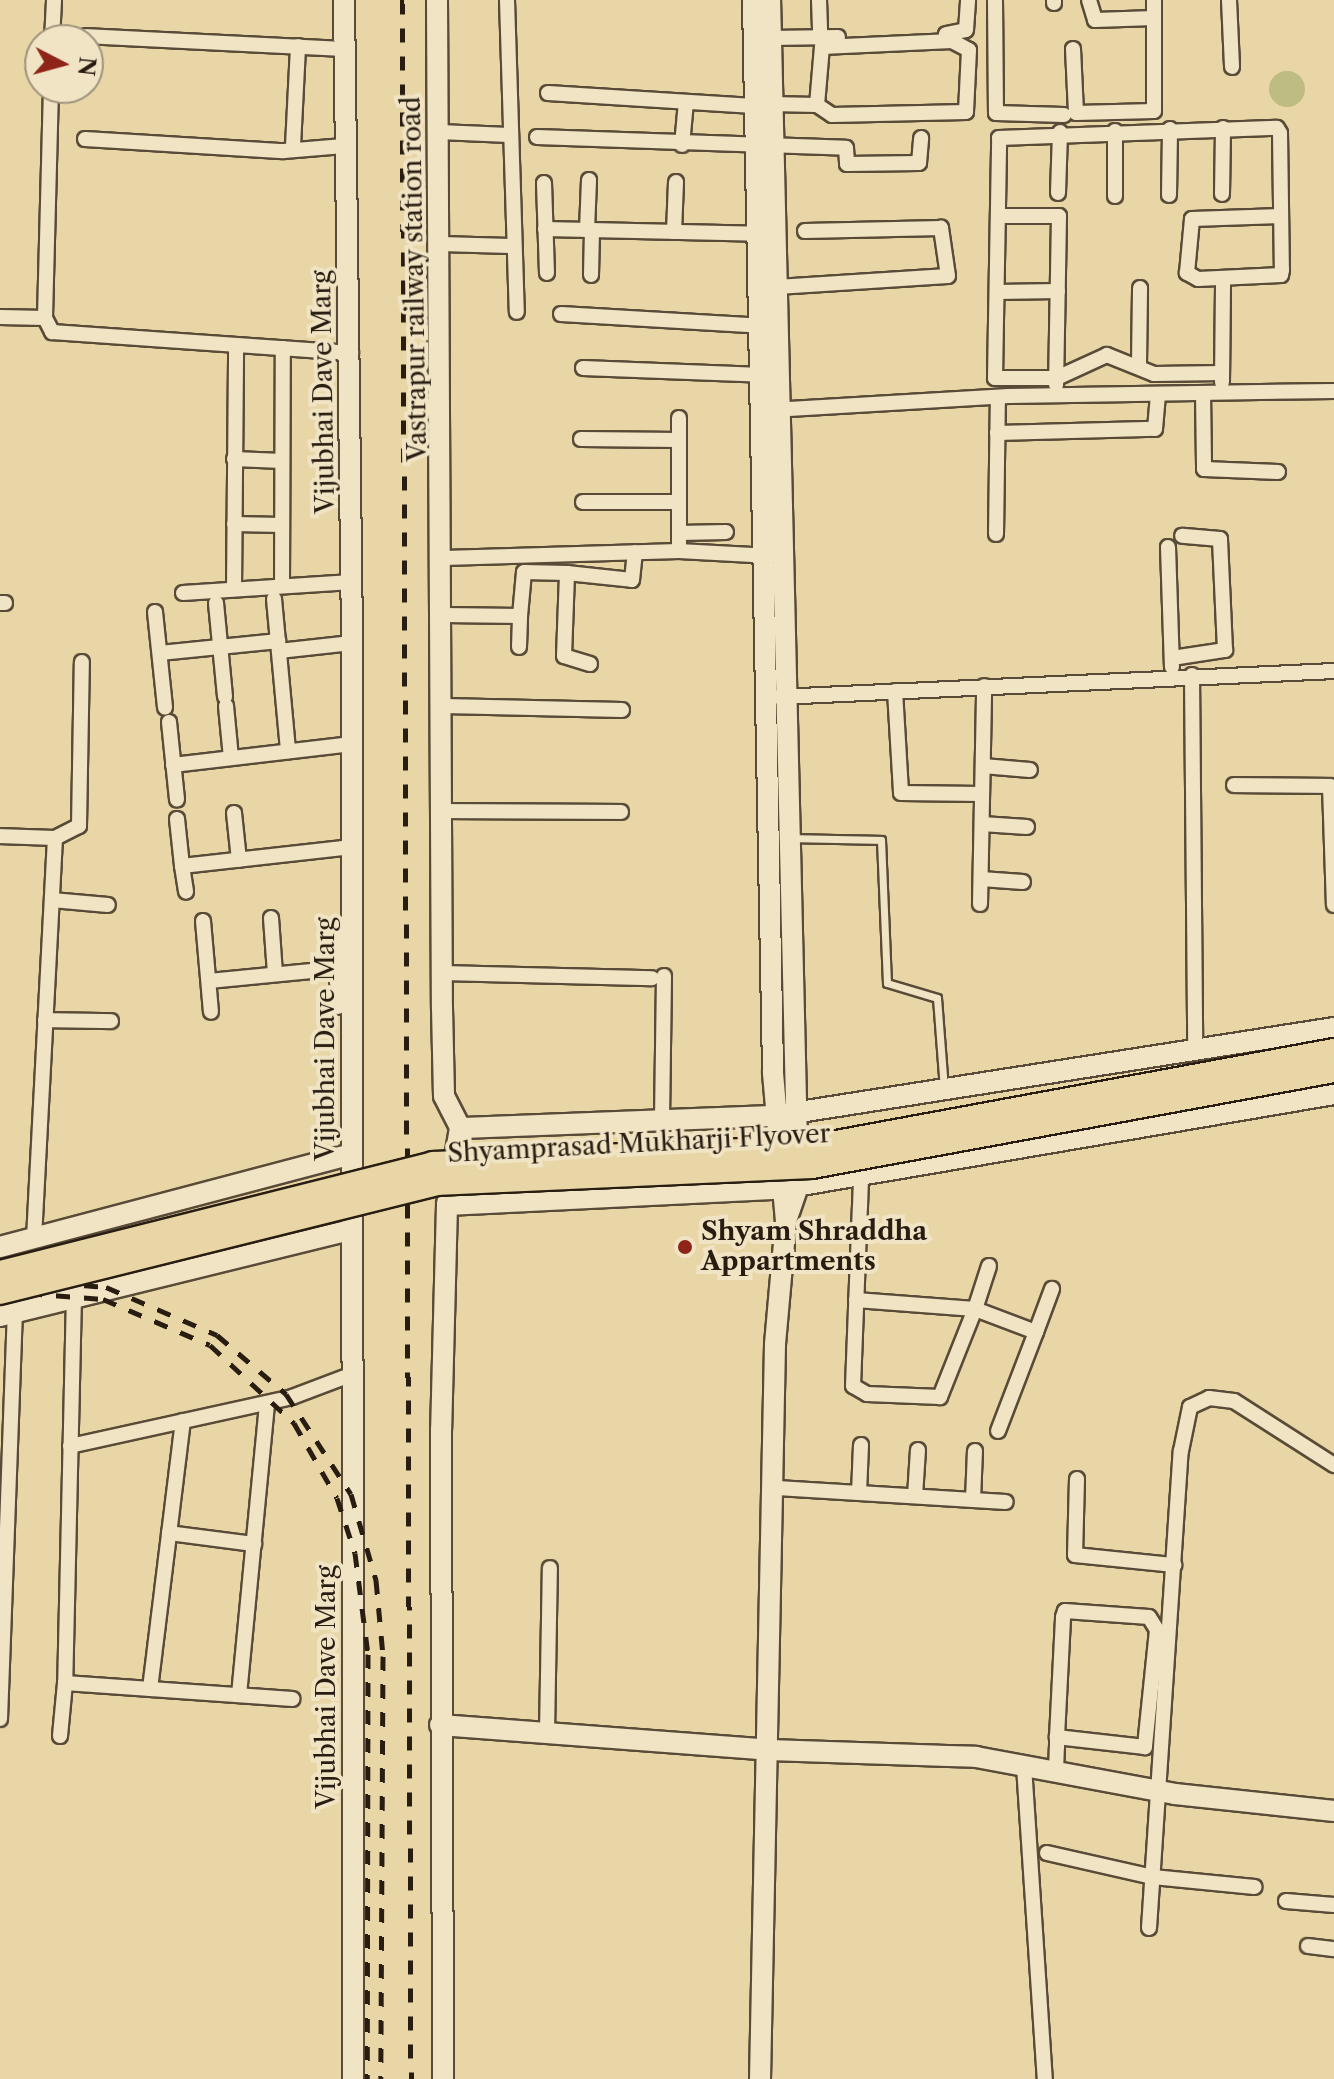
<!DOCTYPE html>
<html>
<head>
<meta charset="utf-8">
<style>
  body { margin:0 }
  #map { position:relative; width:1334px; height:2079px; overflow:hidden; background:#e8d6a6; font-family:"Libre Caslon Text",serif }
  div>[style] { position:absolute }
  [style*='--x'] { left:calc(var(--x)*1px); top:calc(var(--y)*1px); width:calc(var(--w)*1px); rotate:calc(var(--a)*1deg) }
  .green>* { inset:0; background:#bebc82 }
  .round { border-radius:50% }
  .roads { filter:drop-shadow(2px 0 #594b37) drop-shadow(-2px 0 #594b37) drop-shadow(0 2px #594b37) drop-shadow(0 -2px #594b37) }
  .lane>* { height:7px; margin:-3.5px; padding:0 3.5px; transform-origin:3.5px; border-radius:3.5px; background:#f0e4c5 }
  .street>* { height:14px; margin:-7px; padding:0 7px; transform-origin:7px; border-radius:7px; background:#f0e4c5 }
  .secondary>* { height:20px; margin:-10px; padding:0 10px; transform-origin:10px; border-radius:10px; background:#f0e4c5 }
  .rail>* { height:5px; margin-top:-2.5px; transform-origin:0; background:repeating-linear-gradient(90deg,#291d12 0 14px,transparent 0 28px) }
  .bridges { filter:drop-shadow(2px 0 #291d12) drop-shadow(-2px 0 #291d12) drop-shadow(0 2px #291d12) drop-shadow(0 -2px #291d12) }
  .primary-bridge>* { height:22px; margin:-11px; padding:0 11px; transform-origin:11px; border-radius:11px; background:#e8d6a6 }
  .dots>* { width:22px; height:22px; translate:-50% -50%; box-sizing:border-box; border:4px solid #f0e4c5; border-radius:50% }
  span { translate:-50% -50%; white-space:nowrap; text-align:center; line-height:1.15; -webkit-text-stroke:8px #f0e4c5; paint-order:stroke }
  .street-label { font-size:26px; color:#291d12 }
  .poi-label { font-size:26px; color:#291d12; font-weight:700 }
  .left { translate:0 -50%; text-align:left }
  .north { position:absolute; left:24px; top:24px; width:80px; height:80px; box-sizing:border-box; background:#f0e4c5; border:2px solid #a0947d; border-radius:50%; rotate:96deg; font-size:22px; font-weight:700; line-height:32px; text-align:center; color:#291d12 }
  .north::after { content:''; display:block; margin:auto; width:28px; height:36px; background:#8f2418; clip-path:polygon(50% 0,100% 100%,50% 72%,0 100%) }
</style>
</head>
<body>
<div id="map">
  <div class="green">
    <div class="round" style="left:1269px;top:71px;width:36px;height:36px"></div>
  </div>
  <div class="roads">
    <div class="lane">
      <div style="--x:791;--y:838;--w:90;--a:1.3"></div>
      <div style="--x:881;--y:840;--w:143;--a:87.6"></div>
      <div style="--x:887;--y:983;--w:52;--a:16.7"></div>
      <div style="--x:937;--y:998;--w:91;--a:85.6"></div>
    </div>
    <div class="street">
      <div style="--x:507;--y:0;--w:312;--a:88.2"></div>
      <div style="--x:819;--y:0;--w:37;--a:88"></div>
      <div style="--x:995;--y:0;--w:113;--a:89.5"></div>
      <div style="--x:996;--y:113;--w:68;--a:1.7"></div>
      <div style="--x:1054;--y:0;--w:3;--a:90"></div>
      <div style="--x:1089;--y:0;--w:21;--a:73"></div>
      <div style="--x:1095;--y:20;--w:59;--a:-1.9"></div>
      <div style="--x:1229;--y:0;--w:67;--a:87.4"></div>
      <div style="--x:946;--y:34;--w:20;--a:-11"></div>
      <div style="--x:966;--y:30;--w:30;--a:-86"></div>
      <div style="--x:86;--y:36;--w:256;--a:2.9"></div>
      <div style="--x:770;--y:38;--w:68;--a:-0.8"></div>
      <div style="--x:52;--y:40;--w:40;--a:-87.1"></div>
      <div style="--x:952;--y:41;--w:19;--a:28"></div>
      <div style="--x:969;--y:50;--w:62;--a:92.8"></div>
      <div style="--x:966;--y:112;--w:134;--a:178.7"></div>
      <div style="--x:832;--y:115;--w:18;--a:-146"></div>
      <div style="--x:817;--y:105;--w:58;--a:-85.1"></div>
      <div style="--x:822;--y:47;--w:130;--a:-2.6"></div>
      <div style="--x:1073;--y:49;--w:64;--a:87.3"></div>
      <div style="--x:1076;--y:113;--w:78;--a:-1.5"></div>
      <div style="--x:1154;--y:111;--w:111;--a:-90"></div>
      <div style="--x:51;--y:88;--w:230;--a:91.5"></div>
      <div style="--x:45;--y:318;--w:16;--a:63"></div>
      <div style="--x:52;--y:332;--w:300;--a:4"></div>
      <div style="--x:548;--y:93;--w:206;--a:3.6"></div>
      <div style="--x:771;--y:104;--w:46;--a:1.2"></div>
      <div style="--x:439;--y:132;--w:70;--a:2.5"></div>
      <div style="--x:537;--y:137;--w:309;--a:2"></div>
      <div style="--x:846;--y:148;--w:16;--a:86"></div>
      <div style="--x:847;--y:164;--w:72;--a:-0.8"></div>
      <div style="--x:919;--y:163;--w:25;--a:-85"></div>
      <div style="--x:85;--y:139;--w:199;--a:3.5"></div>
      <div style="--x:284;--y:151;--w:60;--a:-4.8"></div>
      <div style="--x:682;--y:145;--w:43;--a:-84.7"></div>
      <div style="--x:293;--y:146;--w:100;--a:-87.1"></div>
      <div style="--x:544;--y:183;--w:90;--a:88.1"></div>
      <div style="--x:1058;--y:193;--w:61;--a:-88.1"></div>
      <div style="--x:1222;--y:194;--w:66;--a:-89.1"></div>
      <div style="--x:1169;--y:195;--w:66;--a:-89.1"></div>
      <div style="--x:1115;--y:196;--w:65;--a:-90"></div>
      <div style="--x:998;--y:216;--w:61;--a:0"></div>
      <div style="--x:1059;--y:216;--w:169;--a:91"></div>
      <div style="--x:545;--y:229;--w:213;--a:1.3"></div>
      <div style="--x:587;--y:230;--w:50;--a:-87.7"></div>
      <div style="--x:674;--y:232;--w:50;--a:-87.7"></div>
      <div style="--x:441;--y:244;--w:69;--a:1.7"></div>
      <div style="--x:591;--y:275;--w:45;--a:-88.7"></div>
      <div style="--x:777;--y:287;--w:171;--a:-3.7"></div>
      <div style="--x:948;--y:276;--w:49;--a:-98.3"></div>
      <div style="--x:941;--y:228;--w:136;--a:178.7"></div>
      <div style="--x:997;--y:292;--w:61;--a:-0.9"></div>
      <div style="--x:561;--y:314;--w:200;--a:3.4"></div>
      <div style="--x:0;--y:317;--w:45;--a:1.3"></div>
      <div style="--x:1139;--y:363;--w:75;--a:-89.2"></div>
      <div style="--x:583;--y:368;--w:179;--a:2.2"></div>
      <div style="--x:1222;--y:373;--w:68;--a:179.2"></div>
      <div style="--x:1154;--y:374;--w:51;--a:-158"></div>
      <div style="--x:1107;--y:355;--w:55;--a:155.3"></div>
      <div style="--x:1057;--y:378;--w:62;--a:180"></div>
      <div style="--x:995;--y:378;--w:240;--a:-89"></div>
      <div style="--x:999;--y:138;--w:278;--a:-2.1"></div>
      <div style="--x:1277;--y:128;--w:6;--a:59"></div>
      <div style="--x:1280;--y:133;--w:137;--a:89.2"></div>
      <div style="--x:1282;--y:270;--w:5;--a:101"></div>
      <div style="--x:1281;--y:275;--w:83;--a:177.2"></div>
      <div style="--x:1198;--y:279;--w:13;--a:-151"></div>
      <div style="--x:1187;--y:273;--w:54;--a:-84.7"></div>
      <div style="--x:1192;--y:219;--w:89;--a:-1.9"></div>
      <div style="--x:1222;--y:382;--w:103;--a:-89.4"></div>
      <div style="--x:1203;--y:393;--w:76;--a:89.2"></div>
      <div style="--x:1204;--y:469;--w:74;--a:2.3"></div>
      <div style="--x:772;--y:410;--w:237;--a:-3.4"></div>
      <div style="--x:1009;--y:396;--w:325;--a:-0.9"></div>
      <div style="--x:997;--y:433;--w:158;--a:-1.5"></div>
      <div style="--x:1155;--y:429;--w:35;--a:-85"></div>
      <div style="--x:581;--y:439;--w:98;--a:0.6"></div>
      <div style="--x:234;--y:459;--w:48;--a:2.4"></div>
      <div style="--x:583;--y:502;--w:96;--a:0"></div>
      <div style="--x:234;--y:524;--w:48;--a:1.2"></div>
      <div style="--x:679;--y:533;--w:47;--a:-1.2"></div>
      <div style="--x:996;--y:534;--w:137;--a:-89.2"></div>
      <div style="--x:1168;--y:547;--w:120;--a:88.1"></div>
      <div style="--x:679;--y:551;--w:133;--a:-90"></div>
      <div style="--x:444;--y:558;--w:235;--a:-1.7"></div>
      <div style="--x:679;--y:551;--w:92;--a:3.1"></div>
      <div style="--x:282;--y:586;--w:238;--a:-89.8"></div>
      <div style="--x:234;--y:589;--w:244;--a:-89.5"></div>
      <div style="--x:183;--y:593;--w:169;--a:-3.7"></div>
      <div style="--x:274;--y:599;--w:153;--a:84.7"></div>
      <div style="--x:0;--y:603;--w:5;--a:0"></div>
      <div style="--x:216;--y:603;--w:94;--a:84.5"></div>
      <div style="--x:155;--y:612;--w:96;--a:84"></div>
      <div style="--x:444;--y:615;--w:76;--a:0.8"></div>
      <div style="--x:520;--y:616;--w:44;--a:-84.8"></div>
      <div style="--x:524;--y:572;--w:43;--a:1.3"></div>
      <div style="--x:519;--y:647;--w:31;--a:-88"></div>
      <div style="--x:279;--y:651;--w:73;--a:-6.3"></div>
      <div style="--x:160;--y:653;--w:119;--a:-5.8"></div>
      <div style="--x:1172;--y:658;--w:54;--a:-8.6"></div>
      <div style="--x:1225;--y:650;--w:111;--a:-92.6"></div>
      <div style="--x:1220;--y:539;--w:38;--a:-175"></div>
      <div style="--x:590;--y:664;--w:27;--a:-163"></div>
      <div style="--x:564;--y:656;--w:83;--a:-87.9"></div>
      <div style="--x:567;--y:573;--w:65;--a:6.1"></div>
      <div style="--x:632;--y:580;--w:28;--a:-84"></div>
      <div style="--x:1192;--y:675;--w:374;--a:89.5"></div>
      <div style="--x:895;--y:691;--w:102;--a:86.6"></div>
      <div style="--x:901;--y:793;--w:81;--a:0.7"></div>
      <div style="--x:779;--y:697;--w:556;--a:-2.68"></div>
      <div style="--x:226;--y:706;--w:52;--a:84.5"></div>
      <div style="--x:444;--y:706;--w:178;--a:1.3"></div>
      <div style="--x:169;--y:722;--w:78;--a:84.1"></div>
      <div style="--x:173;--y:765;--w:180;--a:-6.7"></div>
      <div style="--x:983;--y:766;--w:47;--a:4.9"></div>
      <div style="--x:1234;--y:785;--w:96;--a:0.6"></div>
      <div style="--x:1330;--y:786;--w:119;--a:88.1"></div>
      <div style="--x:443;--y:811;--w:178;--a:0.3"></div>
      <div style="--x:234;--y:813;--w:47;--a:83.9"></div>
      <div style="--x:177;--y:819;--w:47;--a:83.9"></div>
      <div style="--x:182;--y:866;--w:171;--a:-6.4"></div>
      <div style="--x:982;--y:824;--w:45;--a:3.8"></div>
      <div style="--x:0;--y:836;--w:55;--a:2.1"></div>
      <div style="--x:55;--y:838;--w:400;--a:93"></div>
      <div style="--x:55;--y:838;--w:27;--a:-27"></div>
      <div style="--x:79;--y:826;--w:164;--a:-89"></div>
      <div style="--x:182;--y:866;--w:26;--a:81"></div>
      <div style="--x:981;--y:879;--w:42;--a:4.1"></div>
      <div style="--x:52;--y:900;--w:56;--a:5.1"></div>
      <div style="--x:980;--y:904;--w:218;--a:-88.9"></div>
      <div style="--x:271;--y:918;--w:56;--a:85.9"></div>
      <div style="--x:203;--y:921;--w:91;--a:85"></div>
      <div style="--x:336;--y:934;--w:73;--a:88.4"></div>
      <div style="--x:442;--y:973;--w:210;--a:1.4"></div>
      <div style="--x:209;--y:981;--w:144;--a:-5.6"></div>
      <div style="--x:45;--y:1020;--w:66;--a:0.9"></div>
      <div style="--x:662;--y:1120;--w:144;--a:-89.2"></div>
      <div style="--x:989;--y:1266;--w:45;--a:108"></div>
      <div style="--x:975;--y:1309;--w:65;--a:20.7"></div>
      <div style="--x:1036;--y:1332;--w:106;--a:111"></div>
      <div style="--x:74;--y:1295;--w:388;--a:91.3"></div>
      <div style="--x:65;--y:1683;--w:228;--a:4"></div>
      <div style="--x:856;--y:1300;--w:119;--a:4.3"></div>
      <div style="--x:975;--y:1309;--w:95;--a:111.7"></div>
      <div style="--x:940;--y:1397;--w:73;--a:-177.6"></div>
      <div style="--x:867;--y:1394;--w:16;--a:-150"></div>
      <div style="--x:853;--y:1386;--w:179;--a:-87.8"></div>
      <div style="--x:860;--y:1207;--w:30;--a:-88"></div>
      <div style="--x:1036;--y:1332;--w:46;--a:-69.6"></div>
      <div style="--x:70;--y:1446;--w:227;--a:-12.4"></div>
      <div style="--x:292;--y:1397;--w:65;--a:-20.7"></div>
      <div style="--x:1077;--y:1479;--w:76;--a:91.5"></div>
      <div style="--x:1075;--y:1555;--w:100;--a:5.8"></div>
      <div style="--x:777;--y:1488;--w:229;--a:3.5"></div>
      <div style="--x:859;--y:1493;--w:48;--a:-87.6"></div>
      <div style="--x:915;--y:1496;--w:46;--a:-86.3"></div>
      <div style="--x:973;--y:1500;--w:49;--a:-87.7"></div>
      <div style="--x:169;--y:1533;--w:86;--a:7.4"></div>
      <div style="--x:150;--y:1689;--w:270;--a:-83"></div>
      <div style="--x:239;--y:1695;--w:293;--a:-84.5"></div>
      <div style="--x:0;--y:1719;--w:407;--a:-87.9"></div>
      <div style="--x:547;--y:1733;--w:165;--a:-89"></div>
      <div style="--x:60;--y:1736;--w:53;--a:-84.6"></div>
      <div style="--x:1024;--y:1766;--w:314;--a:86.2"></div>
      <div style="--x:1056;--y:1772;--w:25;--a:-88"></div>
      <div style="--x:1057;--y:1747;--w:10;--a:-90"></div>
      <div style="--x:1057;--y:1737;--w:120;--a:-87.1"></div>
      <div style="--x:1063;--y:1617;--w:6;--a:-72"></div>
      <div style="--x:1065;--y:1611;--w:84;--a:4.1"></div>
      <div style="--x:1149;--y:1617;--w:15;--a:58"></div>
      <div style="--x:1157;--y:1630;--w:118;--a:95.9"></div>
      <div style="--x:1145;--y:1747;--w:89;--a:-173.5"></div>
      <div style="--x:1047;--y:1853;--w:109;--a:12.8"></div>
      <div style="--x:1153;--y:1877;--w:102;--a:5.6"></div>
      <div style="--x:1286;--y:1901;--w:48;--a:4.8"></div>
      <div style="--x:1149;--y:1928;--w:478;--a:-86.2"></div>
      <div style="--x:1181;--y:1451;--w:45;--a:-78.4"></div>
      <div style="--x:1190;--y:1407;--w:21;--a:-25"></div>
      <div style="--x:1209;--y:1398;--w:25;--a:7"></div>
      <div style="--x:1234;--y:1401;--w:119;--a:32.6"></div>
      <div style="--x:1308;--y:1946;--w:26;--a:7"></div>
    </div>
    <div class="secondary">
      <div style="--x:344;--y:0;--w:637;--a:89.28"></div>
      <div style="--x:352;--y:637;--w:1442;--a:89.96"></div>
      <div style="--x:437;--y:0;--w:1008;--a:89.72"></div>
      <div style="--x:442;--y:1008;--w:88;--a:88.7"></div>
      <div style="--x:444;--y:1096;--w:36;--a:63"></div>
      <div style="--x:460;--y:1128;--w:78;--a:99.6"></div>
      <div style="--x:447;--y:1205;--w:224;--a:91.5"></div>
      <div style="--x:441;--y:1429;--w:650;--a:89.82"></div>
      <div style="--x:753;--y:0;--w:1073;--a:88.93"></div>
      <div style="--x:773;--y:1073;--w:149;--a:85"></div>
      <div style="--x:460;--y:1128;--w:314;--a:-2.2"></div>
      <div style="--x:774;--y:1116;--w:567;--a:-8.93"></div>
      <div style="--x:447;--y:1205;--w:331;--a:-2.8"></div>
      <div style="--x:778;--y:1189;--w:564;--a:-9.7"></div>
      <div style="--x:0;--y:1247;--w:363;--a:-14.8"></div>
      <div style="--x:0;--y:1316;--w:361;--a:-13.8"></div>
      <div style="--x:440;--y:1725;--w:330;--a:4.3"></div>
      <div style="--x:769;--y:1750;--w:207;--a:1.9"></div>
      <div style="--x:976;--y:1757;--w:202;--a:10.5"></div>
      <div style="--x:1175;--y:1794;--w:160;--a:6.1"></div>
      <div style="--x:760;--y:2079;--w:735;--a:-88.83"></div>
      <div style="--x:775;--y:1344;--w:123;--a:-84.9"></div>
      <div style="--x:786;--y:1221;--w:37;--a:-71"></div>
      <div style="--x:798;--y:1186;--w:1186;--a:-91.35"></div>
    </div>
  </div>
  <div class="rail">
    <div style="--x:402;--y:0;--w:2079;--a:89.75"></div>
    <div style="--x:0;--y:1278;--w:106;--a:4.9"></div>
    <div style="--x:106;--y:1287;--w:121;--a:23.4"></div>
    <div style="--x:217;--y:1335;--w:91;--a:40.5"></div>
    <div style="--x:286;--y:1394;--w:119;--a:57"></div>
    <div style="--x:351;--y:1494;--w:90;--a:73.8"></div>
    <div style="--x:376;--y:1580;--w:76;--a:84.7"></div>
    <div style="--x:383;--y:1656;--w:423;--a:90.3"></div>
    <div style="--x:0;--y:1291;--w:103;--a:4.4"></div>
    <div style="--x:103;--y:1299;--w:116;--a:23.3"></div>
    <div style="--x:210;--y:1345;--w:115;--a:42.9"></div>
    <div style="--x:294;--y:1423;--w:86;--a:60.2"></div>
    <div style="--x:337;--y:1498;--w:58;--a:71.9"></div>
    <div style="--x:355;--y:1553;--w:102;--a:82.7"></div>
    <div style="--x:368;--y:1654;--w:425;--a:90.1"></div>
  </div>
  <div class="bridges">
    <div class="primary-bridge">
      <div style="--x:0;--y:1272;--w:447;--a:-14.1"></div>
      <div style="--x:433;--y:1163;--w:376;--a:-2.4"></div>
      <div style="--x:809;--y:1147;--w:534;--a:-10.47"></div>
      <div style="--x:0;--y:1293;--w:449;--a:-14"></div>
      <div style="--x:436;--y:1184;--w:376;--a:-2.6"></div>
      <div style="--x:812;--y:1167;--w:531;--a:-10.42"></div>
    </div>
  </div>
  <div class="dots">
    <div style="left:685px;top:1247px;background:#8f2418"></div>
  </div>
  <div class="street-label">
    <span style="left:415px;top:279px;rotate:-91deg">Vastrapur railway station road</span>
    <span style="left:324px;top:392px;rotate:-91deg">Vijubhai Dave Marg</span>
    <span style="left:326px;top:1039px;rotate:-90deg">Vijubhai Dave Marg</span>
    <span style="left:639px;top:1144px;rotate:-3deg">Shyamprasad Mukharji Flyover</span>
    <span style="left:327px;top:1687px;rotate:-90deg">Vijubhai Dave Marg</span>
  </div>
  <div class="poi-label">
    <span class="left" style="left:701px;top:1247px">Shyam Shraddha<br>Appartments</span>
  </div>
  <div class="north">N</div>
</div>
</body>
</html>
